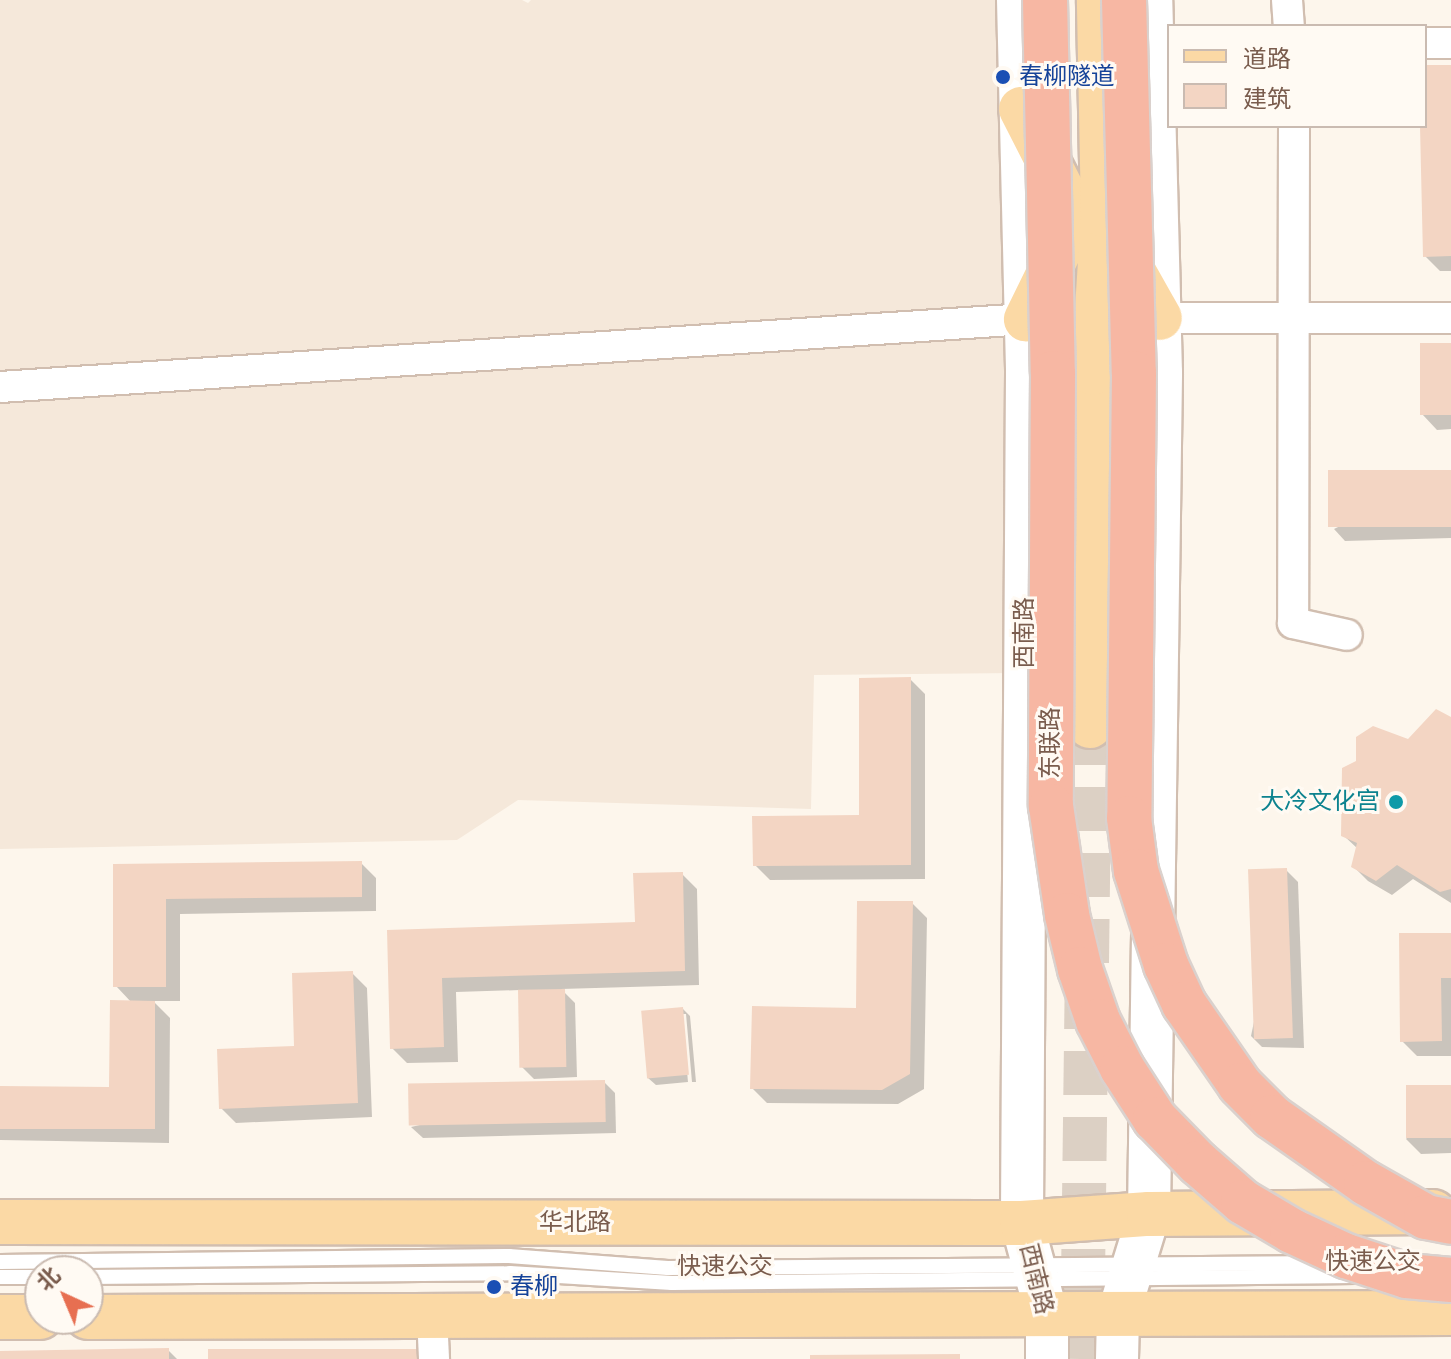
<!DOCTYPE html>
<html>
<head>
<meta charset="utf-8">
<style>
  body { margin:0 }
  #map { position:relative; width:1451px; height:1359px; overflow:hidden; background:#fdf6ec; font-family:"Roboto Condensed","Noto Sans SC",sans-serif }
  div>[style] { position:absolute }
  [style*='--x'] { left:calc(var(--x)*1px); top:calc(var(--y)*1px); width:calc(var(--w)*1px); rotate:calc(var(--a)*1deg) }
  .residential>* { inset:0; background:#f5e8da }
  .shadow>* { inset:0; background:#0003 }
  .building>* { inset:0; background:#f3d5c3; transform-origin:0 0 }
  .primary-tunnel>* { height:44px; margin-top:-22px; transform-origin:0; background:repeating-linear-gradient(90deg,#dcd0c4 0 44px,transparent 0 66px) }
  .roads { filter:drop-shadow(2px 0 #d1beb0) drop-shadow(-2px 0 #d1beb0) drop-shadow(0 2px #d1beb0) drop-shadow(0 -2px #d1beb0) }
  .lane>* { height:14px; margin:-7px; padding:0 7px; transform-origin:7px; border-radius:7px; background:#fff }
  .street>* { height:30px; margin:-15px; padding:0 15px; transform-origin:15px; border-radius:15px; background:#fff }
  .secondary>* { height:42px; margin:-21px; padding:0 21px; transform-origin:21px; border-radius:21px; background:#fff }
  .primary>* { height:44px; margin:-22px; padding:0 22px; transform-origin:22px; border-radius:22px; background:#fbd9a5 }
  .bridges { filter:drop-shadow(2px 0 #dad1cd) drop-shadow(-2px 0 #dad1cd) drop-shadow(0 2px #dad1cd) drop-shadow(0 -2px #dad1cd) }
  .highway-bridge>* { height:44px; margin:-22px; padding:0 22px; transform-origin:22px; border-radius:22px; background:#f7b7a3 }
  .dots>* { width:22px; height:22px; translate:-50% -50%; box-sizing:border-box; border:4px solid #fffaf3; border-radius:50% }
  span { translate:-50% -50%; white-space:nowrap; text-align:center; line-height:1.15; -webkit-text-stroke:6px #fffaf3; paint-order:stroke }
  .transit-label { font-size:24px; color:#164399 }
  .left { translate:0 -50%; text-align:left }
  .street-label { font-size:24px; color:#7a5c4d }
  .culture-label { font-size:24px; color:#0d838f }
  .right { translate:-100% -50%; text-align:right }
  .legend { position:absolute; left:1167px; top:24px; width:260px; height:104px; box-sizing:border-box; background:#fffaf3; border:2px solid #cabbb1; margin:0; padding:10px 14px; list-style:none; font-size:24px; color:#7a5c4d }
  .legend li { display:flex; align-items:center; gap:16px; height:40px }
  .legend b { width:40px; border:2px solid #cabbb1 }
  .north { position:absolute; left:24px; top:1255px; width:80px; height:80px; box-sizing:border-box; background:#fffaf3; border:2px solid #cabbb1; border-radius:50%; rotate:316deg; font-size:22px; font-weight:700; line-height:32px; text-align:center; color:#7a5c4d }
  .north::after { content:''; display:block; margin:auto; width:28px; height:36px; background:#e76f51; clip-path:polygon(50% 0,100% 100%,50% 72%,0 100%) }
</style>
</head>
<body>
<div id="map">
  <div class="residential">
    <div style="clip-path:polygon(0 0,522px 0,528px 3px,531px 0,1016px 0,1016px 673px,814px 675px,811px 809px,518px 800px,457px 840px,0 849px)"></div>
  </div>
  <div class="shadow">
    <div style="clip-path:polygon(1425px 67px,1451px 67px,1451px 271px,1440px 271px,1425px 256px,1422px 126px,1425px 126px)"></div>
    <div style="clip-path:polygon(1451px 345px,1451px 429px,1437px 430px,1422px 414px)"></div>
    <div style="clip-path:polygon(1451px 471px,1451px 538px,1345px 541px,1334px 529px)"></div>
    <div style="clip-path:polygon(910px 679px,925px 694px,925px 879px,770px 880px,755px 865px,861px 817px)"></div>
    <div style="clip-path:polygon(1451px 719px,1451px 903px,1413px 879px,1392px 895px,1368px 881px,1353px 866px,1358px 849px,1343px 835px,1408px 741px)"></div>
    <div style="clip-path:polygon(361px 863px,376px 878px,376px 911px,180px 914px,180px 1001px,153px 1001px,170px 1018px,169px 1143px,0 1140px,0 1088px,111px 1089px,132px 1003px,116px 986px,115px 866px)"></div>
    <div style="clip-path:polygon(1286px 870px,1298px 882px,1304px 1048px,1262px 1047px,1251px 1036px)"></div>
    <div style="clip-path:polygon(682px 874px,697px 889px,699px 985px,561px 989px,575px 1003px,577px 1077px,534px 1079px,522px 1067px,520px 990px,456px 992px,458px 1062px,407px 1063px,392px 1048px,389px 932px,637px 924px)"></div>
    <div style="clip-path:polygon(912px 903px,927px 918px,924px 1089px,898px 1104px,767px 1103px,752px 1088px,858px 1010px)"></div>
    <div style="clip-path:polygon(1451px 935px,1451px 1056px,1417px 1056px,1402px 1041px)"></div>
    <div style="clip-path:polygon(352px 973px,367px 988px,372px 1117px,236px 1123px,221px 1108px,296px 1048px)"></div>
    <div style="clip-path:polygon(683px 1009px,690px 1016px,696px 1082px,692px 1082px,686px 1014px,682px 1014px,688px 1082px,656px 1085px,648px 1078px)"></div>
    <div style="clip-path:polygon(604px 1082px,615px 1093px,616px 1133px,423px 1138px,411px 1127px)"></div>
    <div style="clip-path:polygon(1451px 1087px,1451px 1153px,1421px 1154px,1406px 1139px)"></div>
    <div style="clip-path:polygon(168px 1350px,177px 1359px,0 1359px,0 1353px)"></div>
  </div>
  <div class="building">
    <div style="clip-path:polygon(1425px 65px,1451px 65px,1451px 256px,1423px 257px,1420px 126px,1425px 126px)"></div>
    <div style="left:1451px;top:343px;width:72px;height:31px;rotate:90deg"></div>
    <div style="left:1451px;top:470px;width:57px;height:123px;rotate:90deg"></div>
    <div style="clip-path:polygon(911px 677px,911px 865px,753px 866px,752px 816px,859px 815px,859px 678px)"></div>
    <div style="clip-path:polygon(1436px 709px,1451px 717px,1451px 889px,1440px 892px,1397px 865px,1376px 881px,1351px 867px,1357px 843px,1341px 836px,1342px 768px,1356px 761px,1356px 737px,1373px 726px,1408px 739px)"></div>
    <div style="clip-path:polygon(362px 861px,362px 897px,166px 899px,166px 987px,113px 987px,113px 864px)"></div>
    <div style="left:1287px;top:868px;width:170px;height:39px;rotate:88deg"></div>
    <div style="clip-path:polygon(683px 872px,685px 971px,442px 978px,444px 1047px,390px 1049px,387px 930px,635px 922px,633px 873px)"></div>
    <div style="clip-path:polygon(857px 901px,913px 901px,910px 1074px,882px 1090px,750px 1089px,752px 1006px,856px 1008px)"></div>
    <div style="clip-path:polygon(1399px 933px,1451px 933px,1451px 978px,1441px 978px,1442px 1041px,1400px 1042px)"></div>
    <div style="clip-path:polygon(353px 971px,358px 1103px,219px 1109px,217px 1049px,294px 1046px,292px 973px)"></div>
    <div style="left:565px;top:989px;width:78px;height:47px;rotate:89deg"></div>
    <div style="clip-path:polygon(110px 1000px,155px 1001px,155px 1129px,0 1129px,0 1086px,109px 1087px)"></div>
    <div style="left:683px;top:1007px;width:68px;height:42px;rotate:85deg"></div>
    <div style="left:605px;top:1080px;width:42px;height:197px;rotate:89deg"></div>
    <div style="left:1451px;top:1085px;width:53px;height:45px;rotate:90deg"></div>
    <div style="clip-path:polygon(169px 1348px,169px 1359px,0 1359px,0 1351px)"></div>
    <div style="left:208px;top:1349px;width:213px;height:10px"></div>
    <div style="clip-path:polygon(960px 1354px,960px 1359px,810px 1359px,810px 1355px)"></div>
  </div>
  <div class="primary-tunnel">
    <div style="--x:1082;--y:1359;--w:633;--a:-89.28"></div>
  </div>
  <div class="roads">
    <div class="lane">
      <div style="--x:0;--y:1262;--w:509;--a:-0.68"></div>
      <div style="--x:509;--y:1256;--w:159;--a:4.3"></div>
      <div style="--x:668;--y:1268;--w:659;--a:-0.43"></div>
      <div style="--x:0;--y:1277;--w:40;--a:0"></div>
      <div style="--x:88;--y:1277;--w:422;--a:-0.5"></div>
      <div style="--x:510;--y:1273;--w:162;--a:3.5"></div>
      <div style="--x:672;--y:1283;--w:683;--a:-0.59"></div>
    </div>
    <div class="street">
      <div style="--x:1287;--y:0;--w:26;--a:86"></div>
      <div style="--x:1425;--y:43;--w:26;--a:0"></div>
      <div style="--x:1294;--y:126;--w:497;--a:90.1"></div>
      <div style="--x:1293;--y:623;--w:55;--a:12.5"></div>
      <div style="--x:1160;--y:318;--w:291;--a:0"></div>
      <div style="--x:0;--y:387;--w:1028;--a:-3.79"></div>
      <div style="--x:432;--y:1316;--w:43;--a:87.3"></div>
    </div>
    <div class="secondary">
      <div style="--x:1018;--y:0;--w:374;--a:88.6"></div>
      <div style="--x:1027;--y:374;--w:849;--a:90.34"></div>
      <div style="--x:1022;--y:1223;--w:95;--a:74.8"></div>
      <div style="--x:1047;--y:1315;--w:44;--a:90"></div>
      <div style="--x:1117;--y:1359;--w:44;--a:-88.7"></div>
      <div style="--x:1118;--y:1315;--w:106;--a:-72.9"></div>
      <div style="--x:1149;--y:1214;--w:841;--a:-89.18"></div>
      <div style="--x:1161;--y:373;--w:373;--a:-91.5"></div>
    </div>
    <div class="primary">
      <div style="--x:1021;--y:109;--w:121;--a:63"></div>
      <div style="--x:1076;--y:217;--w:114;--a:116.1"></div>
      <div style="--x:1125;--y:256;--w:71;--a:60.6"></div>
      <div style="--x:1090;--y:726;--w:353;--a:-89.5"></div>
      <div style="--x:1093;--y:373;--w:158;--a:-86.4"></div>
      <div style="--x:1103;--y:215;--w:215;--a:-91.1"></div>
      <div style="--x:0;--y:1222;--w:1022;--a:0.06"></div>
      <div style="--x:1022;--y:1223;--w:127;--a:-4.1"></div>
      <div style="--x:1149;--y:1214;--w:284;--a:-0.4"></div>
      <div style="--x:0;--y:1317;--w:40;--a:0"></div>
      <div style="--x:88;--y:1317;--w:1363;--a:-0.17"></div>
    </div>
  </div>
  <div class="bridges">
    <div class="highway-bridge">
      <div style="--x:1045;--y:0;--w:373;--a:88.8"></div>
      <div style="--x:1053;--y:373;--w:433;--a:90.3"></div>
      <div style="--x:1051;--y:806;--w:110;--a:81.6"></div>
      <div style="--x:1067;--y:915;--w:56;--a:76.5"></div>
      <div style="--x:1080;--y:969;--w:55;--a:70.9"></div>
      <div style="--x:1098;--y:1021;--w:53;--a:62.9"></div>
      <div style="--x:1122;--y:1068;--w:61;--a:57.1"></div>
      <div style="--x:1155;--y:1119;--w:62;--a:45.7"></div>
      <div style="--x:1198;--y:1163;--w:60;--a:40.9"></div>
      <div style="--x:1243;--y:1202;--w:57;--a:30.6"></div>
      <div style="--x:1292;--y:1231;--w:60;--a:24.8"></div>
      <div style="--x:1346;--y:1256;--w:64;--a:18.2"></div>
      <div style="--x:1407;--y:1276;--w:44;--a:5.2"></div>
      <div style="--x:1124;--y:0;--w:373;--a:88.5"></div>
      <div style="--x:1134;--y:373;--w:445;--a:90.6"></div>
      <div style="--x:1129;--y:818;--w:53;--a:82.5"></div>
      <div style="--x:1136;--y:871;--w:99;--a:72.3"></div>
      <div style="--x:1166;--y:965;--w:43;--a:65.2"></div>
      <div style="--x:1184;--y:1004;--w:98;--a:55.3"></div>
      <div style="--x:1240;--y:1085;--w:45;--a:45"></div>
      <div style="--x:1272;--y:1117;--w:115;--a:35.1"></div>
      <div style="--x:1366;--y:1183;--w:69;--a:29.5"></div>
      <div style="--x:1426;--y:1217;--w:25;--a:11"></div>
    </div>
  </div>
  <div class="dots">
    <div style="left:1003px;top:77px;background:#1a4fb4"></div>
    <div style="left:1396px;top:802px;background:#0f9aa8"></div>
    <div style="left:494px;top:1287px;background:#1a4fb4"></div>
  </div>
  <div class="transit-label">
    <span class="left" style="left:1019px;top:77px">春柳隧道</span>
    <span class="left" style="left:510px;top:1287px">春柳</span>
  </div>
  <div class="street-label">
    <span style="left:1025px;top:633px;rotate:-90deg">西南路</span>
    <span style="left:1051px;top:743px;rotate:-90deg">东联路</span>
    <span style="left:575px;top:1223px">华北路</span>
    <span style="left:1373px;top:1262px">快速公交</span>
    <span style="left:725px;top:1267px">快速公交</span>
    <span style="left:1036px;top:1279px;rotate:76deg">西南路</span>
  </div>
  <div class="culture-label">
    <span class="right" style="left:1380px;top:802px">大冷文化宫</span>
  </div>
  <ul class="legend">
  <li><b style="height:10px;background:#fbd9a5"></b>道路</li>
  <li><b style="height:22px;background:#f3d5c3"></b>建筑</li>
  </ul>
  <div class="north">北</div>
</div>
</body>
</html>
